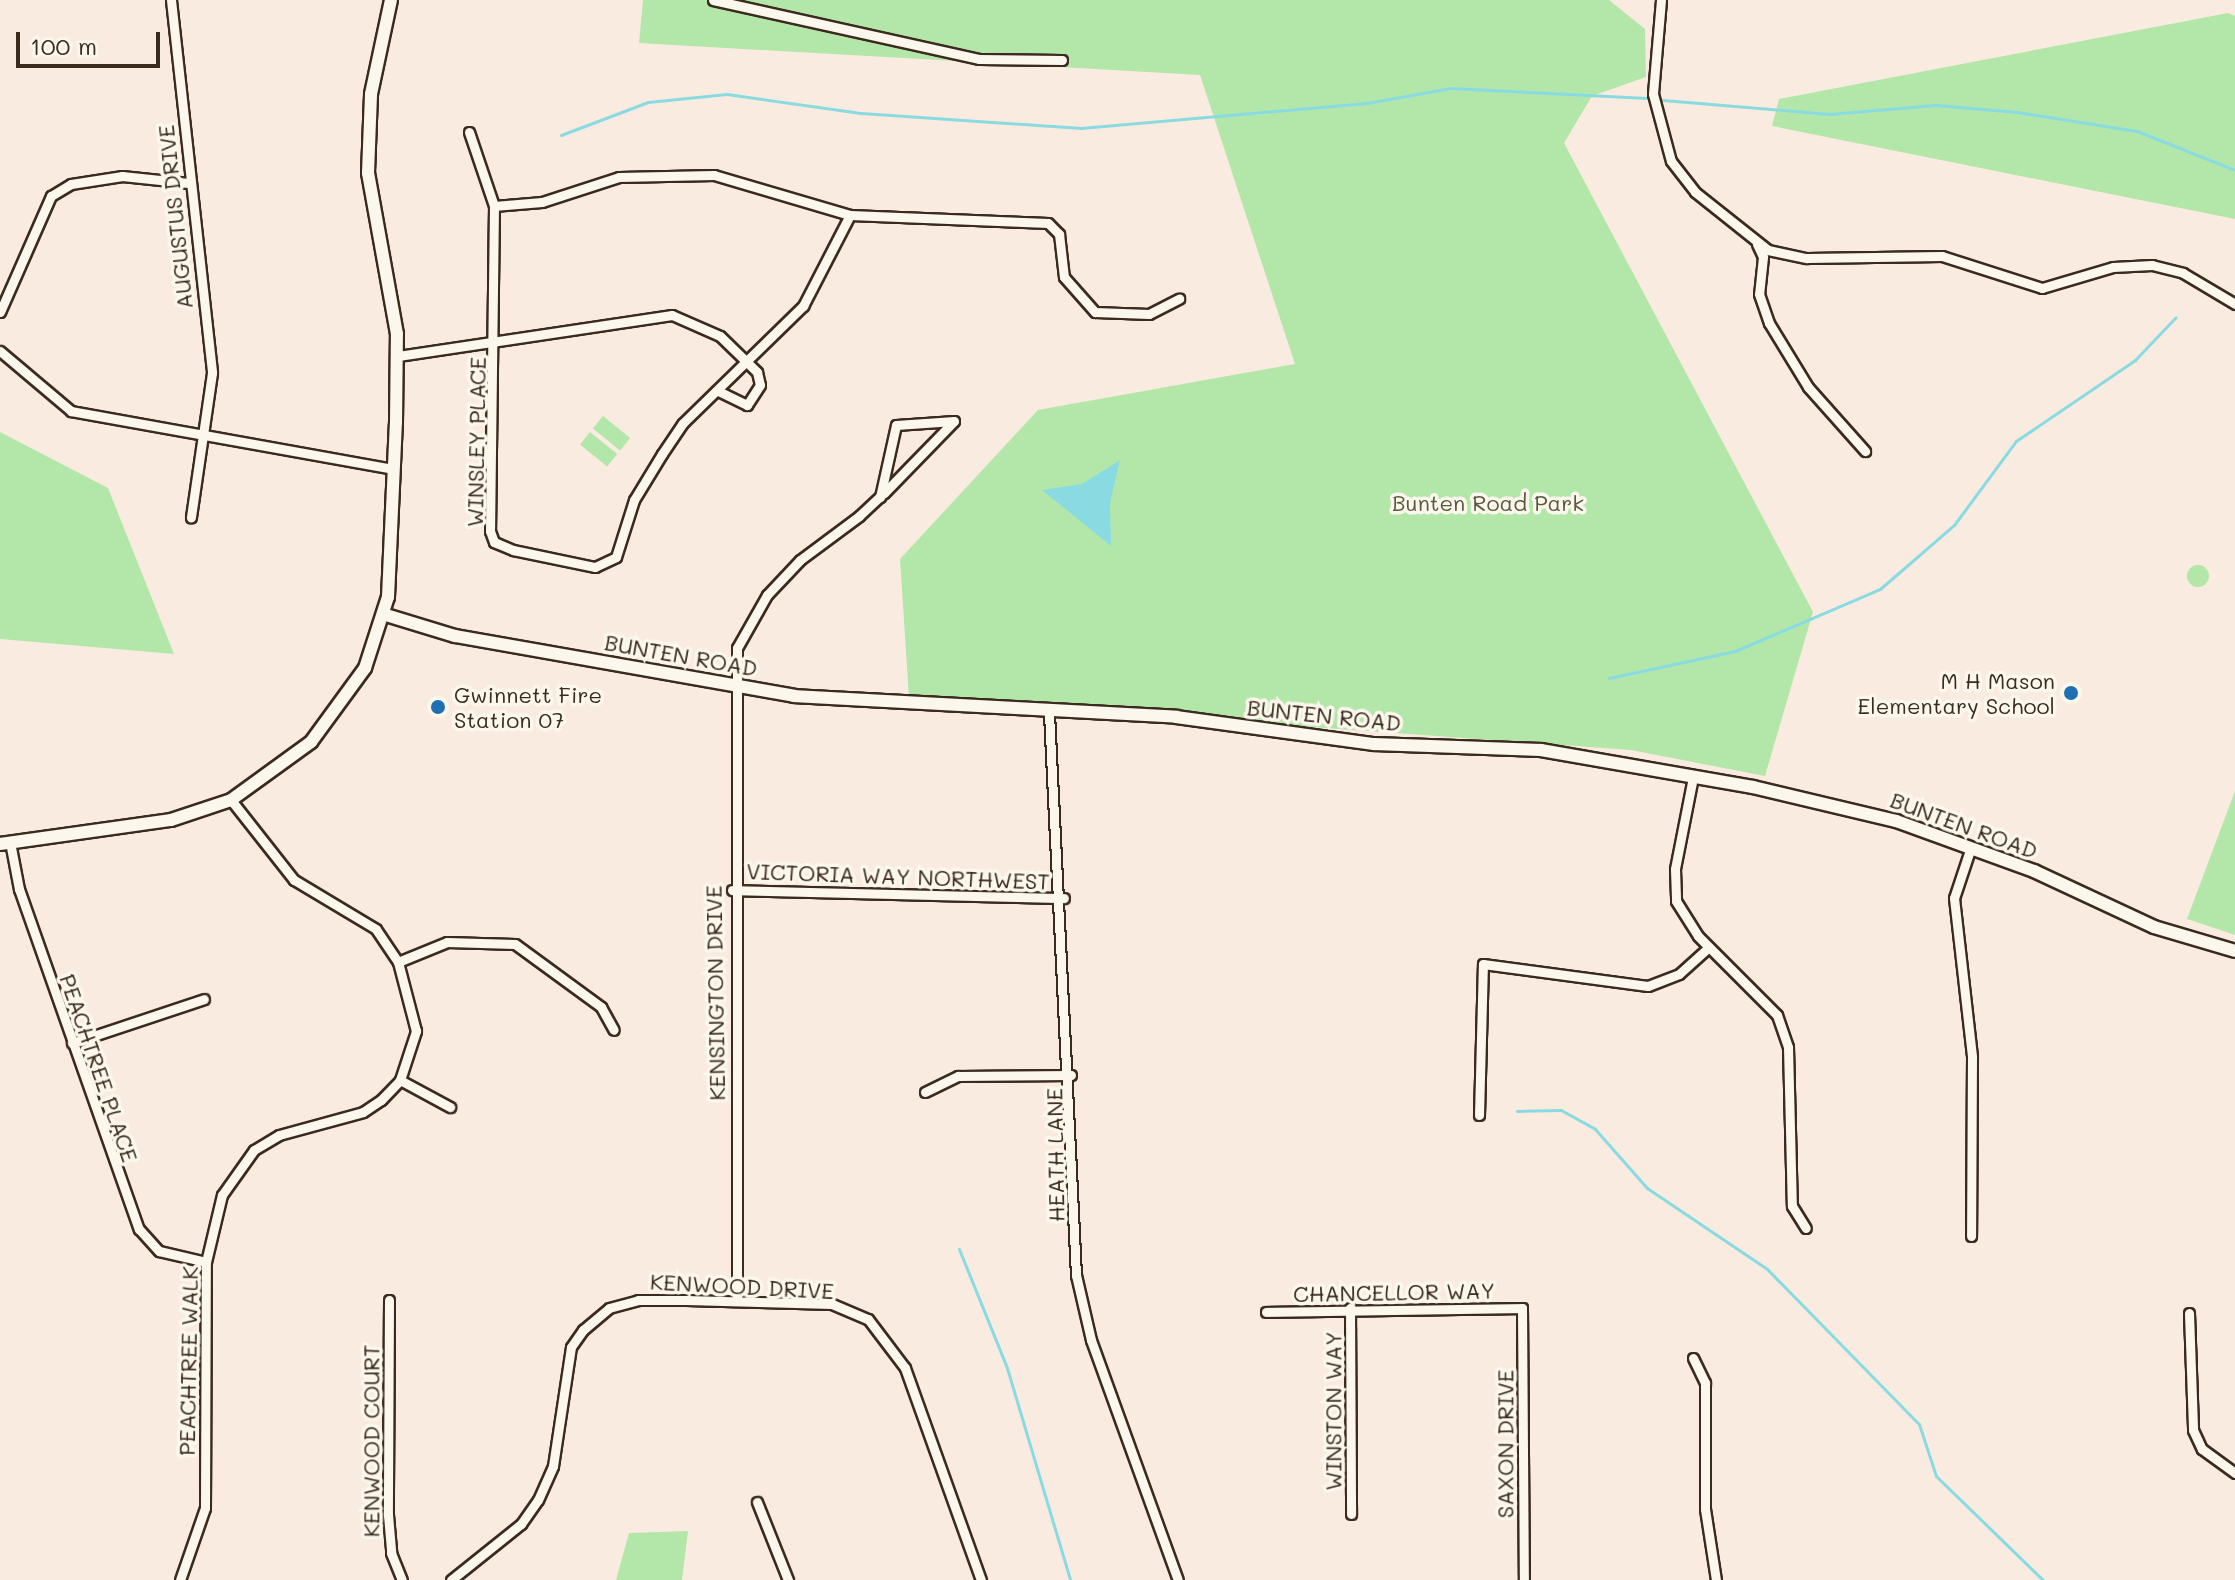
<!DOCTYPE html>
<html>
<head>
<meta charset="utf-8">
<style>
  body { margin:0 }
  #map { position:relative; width:2235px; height:1580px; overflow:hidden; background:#faebe0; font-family:Mali,sans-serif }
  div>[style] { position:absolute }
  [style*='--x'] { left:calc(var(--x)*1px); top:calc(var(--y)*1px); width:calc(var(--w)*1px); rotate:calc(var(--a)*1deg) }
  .green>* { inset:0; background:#b3e7a9; transform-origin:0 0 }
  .round { border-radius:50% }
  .water>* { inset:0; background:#8adbe1 }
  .stream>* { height:3px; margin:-1.5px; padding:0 1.5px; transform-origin:1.5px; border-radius:1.5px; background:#8adbe1 }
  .roads { filter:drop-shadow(2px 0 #3b2a1e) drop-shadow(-2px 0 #3b2a1e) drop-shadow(0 2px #3b2a1e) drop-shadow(0 -2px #3b2a1e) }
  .street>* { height:9px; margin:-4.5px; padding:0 4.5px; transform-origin:4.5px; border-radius:4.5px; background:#fbf7ec }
  .secondary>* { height:12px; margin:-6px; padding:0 6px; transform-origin:6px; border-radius:6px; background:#fbf7ec }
  .dots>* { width:22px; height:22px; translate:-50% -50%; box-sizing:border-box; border:4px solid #fbf7ec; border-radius:50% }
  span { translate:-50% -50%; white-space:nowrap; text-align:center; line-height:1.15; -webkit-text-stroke:7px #fbf7ec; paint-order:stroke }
  .street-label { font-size:22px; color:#3b2a1e }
  .park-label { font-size:22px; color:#595941 }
  .poi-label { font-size:22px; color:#3b2a1e }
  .right { translate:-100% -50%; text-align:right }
  .left { translate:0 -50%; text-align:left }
  .scale { position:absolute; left:16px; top:32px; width:144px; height:36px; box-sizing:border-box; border:4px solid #3b2a1e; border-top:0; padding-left:10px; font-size:24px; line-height:28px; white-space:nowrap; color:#3b2a1e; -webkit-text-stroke:6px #fbf7ec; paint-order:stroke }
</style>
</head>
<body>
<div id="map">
  <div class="green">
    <div style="clip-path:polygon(643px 0,1609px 0,1645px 29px,1646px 77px,1592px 96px,1564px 143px,1813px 612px,1765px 776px,1631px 750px,909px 698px,900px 559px,1038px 410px,1295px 364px,1200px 75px,639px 43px)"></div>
    <div style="clip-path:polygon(2228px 13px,2235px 16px,2235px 219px,1772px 126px,1779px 99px)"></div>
    <div style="left:603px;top:416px;width:35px;height:16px;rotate:39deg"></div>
    <div style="clip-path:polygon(0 432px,108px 488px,174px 654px,0 639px)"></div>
    <div style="left:590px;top:432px;width:35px;height:16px;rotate:39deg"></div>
    <div class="round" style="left:2187px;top:565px;width:22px;height:22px"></div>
    <div style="clip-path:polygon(2235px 791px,2235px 935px,2187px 919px)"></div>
    <div style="clip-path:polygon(688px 1531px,682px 1580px,616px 1580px,629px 1533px)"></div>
  </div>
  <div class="water">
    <div style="clip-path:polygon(1120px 460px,1110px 503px,1111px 546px,1042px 490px,1082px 484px)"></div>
  </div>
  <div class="stream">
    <div style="--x:1663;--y:100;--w:167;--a:4.8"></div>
    <div style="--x:1829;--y:114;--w:107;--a:-4.8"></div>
    <div style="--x:1936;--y:105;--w:81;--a:4.9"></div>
    <div style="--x:2017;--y:112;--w:121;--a:9"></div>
    <div style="--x:2137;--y:131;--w:105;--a:21.7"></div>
    <div style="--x:561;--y:135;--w:93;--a:-20.8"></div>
    <div style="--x:648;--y:102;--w:79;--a:-5.8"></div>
    <div style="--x:727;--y:94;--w:135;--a:8.1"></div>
    <div style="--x:861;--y:113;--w:221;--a:3.9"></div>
    <div style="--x:1081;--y:128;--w:287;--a:-5"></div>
    <div style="--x:1367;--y:103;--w:85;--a:-10.1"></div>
    <div style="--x:1451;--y:88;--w:196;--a:2.9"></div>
    <div style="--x:1609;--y:678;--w:129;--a:-12.1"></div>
    <div style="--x:1735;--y:651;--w:158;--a:-23.2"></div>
    <div style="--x:1880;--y:589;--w:98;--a:-40.9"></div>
    <div style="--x:1954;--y:525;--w:104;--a:-53.6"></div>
    <div style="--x:2016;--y:441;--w:144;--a:-34.2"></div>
    <div style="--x:2135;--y:360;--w:59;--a:-46.4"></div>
    <div style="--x:1517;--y:1111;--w:44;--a:-1.3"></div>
    <div style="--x:1561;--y:1110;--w:39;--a:29"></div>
    <div style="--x:1595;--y:1129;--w:79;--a:48.6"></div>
    <div style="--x:1647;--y:1188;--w:145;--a:34"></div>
    <div style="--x:1767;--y:1269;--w:217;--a:45.6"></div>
    <div style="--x:1919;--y:1424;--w:55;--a:71.9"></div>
    <div style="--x:1936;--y:1476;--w:149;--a:44.2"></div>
    <div style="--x:959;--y:1249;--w:128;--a:68"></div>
    <div style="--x:1007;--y:1368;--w:221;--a:73.4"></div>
  </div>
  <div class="roads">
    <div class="street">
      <div style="--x:171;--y:0;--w:375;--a:83.7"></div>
      <div style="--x:212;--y:373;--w:146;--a:98.3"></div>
      <div style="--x:713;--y:0;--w:272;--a:12.5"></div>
      <div style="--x:979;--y:59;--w:83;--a:0.7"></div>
      <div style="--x:1661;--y:0;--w:94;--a:94.9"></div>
      <div style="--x:1653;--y:94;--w:69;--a:75"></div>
      <div style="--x:1671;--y:161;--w:39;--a:52"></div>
      <div style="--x:1695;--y:192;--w:93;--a:38.5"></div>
      <div style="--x:1768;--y:250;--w:40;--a:12"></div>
      <div style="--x:1807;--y:258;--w:135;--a:-0.8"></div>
      <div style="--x:1942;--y:256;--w:105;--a:17.7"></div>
      <div style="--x:2042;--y:288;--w:74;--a:-16.5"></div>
      <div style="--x:2113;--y:267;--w:39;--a:-3"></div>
      <div style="--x:2152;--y:265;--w:32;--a:14"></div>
      <div style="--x:2183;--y:273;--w:61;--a:30.8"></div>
      <div style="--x:469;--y:132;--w:78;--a:71.3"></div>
      <div style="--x:494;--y:206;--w:325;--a:90.7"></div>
      <div style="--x:490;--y:531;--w:12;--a:70"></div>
      <div style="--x:494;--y:542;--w:21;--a:23"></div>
      <div style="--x:513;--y:550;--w:84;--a:11.7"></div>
      <div style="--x:595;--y:567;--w:23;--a:-25"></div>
      <div style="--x:616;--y:557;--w:60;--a:-72.5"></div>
      <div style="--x:634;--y:500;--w:54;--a:-58.7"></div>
      <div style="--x:662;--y:454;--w:37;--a:-56"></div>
      <div style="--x:683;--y:423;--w:168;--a:-44.3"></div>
      <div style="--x:803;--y:306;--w:102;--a:-62.7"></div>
      <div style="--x:494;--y:206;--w:48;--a:-4.8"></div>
      <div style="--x:542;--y:202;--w:81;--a:-18"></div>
      <div style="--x:619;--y:177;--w:95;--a:-1.2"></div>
      <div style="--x:714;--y:175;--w:142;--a:16.4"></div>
      <div style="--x:850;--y:215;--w:198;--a:2.3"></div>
      <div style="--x:1048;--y:223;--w:16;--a:45"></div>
      <div style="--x:1059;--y:234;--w:43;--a:83.4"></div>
      <div style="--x:1064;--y:277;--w:47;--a:48.5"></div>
      <div style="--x:1095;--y:312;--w:54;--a:2.1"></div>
      <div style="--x:1149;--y:314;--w:34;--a:-27"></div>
      <div style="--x:1757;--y:244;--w:14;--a:65"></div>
      <div style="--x:1763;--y:257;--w:37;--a:96"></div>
      <div style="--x:1759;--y:294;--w:31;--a:71"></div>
      <div style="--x:1769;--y:323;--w:75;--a:58.6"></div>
      <div style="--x:1808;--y:387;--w:86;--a:48.3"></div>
      <div style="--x:0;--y:312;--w:127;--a:-66.3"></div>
      <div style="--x:51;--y:196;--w:23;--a:-31"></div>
      <div style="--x:71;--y:184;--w:52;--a:-8.9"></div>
      <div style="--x:122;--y:176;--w:67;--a:6"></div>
      <div style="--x:0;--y:351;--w:93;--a:40.2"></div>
      <div style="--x:71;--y:411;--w:328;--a:10.2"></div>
      <div style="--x:398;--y:356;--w:277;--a:-8.5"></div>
      <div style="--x:672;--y:315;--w:52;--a:23.6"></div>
      <div style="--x:720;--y:336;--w:52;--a:44.2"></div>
      <div style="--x:757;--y:372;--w:13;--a:77"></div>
      <div style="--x:760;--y:385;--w:24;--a:123"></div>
      <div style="--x:747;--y:405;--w:32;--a:-154"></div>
      <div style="--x:1049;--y:713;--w:563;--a:87.25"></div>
      <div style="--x:1076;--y:1275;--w:67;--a:77"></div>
      <div style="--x:1091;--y:1340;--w:255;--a:70.1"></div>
      <div style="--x:1693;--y:777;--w:94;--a:101.1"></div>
      <div style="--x:1675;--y:869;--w:32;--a:88"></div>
      <div style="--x:1676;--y:901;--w:41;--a:57.8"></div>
      <div style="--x:1698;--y:936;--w:112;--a:45"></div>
      <div style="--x:1777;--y:1015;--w:34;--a:71"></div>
      <div style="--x:1788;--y:1047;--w:159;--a:88.6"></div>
      <div style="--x:1792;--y:1206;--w:26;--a:58"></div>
      <div style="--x:10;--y:842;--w:48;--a:79.2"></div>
      <div style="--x:19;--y:889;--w:361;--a:70.6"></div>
      <div style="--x:139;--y:1229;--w:30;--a:48"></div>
      <div style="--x:159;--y:1251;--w:48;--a:13.2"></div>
      <div style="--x:1971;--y:847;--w:54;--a:108.4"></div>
      <div style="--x:1954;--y:898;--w:160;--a:83.5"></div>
      <div style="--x:1972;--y:1057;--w:179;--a:90.3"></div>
      <div style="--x:732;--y:890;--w:332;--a:1.4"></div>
      <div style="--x:398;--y:962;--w:53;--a:-22.2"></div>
      <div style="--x:447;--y:942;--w:68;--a:1.7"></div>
      <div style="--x:515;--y:944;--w:107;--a:36.2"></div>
      <div style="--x:601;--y:1007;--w:26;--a:61"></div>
      <div style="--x:72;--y:1043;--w:139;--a:-18.4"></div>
      <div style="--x:400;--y:1080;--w:57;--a:28.4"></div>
      <div style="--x:925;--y:1092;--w:37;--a:-26"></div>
      <div style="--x:958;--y:1076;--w:113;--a:-0.5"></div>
      <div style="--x:1479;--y:1115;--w:151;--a:-88.5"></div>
      <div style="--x:1483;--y:964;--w:166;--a:7.6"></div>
      <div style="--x:1648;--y:986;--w:33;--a:-21"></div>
      <div style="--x:1679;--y:974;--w:40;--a:-42"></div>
      <div style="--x:389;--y:1300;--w:215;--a:90.3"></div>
      <div style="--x:388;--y:1515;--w:38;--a:85"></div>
      <div style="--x:391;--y:1553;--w:29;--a:68"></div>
      <div style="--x:737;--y:1301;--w:653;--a:-90"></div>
      <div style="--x:737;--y:648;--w:61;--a:-60.5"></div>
      <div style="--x:767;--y:595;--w:48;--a:-46.7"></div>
      <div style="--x:800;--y:560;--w:74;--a:-36.7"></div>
      <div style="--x:859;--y:516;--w:34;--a:-43"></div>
      <div style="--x:884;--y:493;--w:100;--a:-45.8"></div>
      <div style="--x:954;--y:421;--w:58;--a:176.1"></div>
      <div style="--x:896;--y:425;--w:74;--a:102.5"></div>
      <div style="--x:1350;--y:1308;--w:206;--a:89.7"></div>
      <div style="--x:1266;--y:1312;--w:256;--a:-0.9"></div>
      <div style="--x:1522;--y:1308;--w:272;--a:89.6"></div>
      <div style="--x:2189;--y:1313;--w:117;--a:88"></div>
      <div style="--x:2193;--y:1430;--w:21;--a:65"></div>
      <div style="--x:2202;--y:1449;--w:41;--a:36"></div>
      <div style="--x:1693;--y:1358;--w:28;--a:64"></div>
      <div style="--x:1705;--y:1383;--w:126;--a:90"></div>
      <div style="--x:1705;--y:1509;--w:72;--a:81.2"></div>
      <div style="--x:757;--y:1502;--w:84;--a:68.3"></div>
      <div style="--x:180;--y:1580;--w:76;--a:-70.9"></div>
      <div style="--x:205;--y:1508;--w:246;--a:-89.8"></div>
      <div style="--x:206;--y:1262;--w:69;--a:-76.6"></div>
      <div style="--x:222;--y:1195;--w:55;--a:-54.6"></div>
      <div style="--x:254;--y:1150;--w:29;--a:-31"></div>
      <div style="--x:279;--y:1135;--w:87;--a:-15.3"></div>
      <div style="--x:363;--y:1112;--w:22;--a:-34"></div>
      <div style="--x:381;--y:1100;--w:28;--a:-46"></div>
      <div style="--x:400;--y:1080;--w:52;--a:-71.9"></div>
      <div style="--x:416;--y:1031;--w:71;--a:-104.6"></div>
      <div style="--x:398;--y:962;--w:40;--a:-124"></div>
      <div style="--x:376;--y:929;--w:96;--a:-149.1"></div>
      <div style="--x:294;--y:880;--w:102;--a:-128.2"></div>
      <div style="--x:451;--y:1580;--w:90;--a:-38.7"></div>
      <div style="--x:521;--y:1524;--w:29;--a:-55"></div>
      <div style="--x:538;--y:1500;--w:37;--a:-66"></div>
      <div style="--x:553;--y:1466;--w:120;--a:-81.4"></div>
      <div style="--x:571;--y:1347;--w:21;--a:-55"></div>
      <div style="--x:583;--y:1330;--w:34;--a:-40"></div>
      <div style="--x:609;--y:1308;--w:30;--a:-15"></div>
      <div style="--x:638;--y:1300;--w:48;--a:0"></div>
      <div style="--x:686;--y:1300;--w:146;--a:1.6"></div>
      <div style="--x:832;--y:1304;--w:39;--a:23"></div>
      <div style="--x:868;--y:1319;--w:61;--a:52.9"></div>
      <div style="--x:905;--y:1368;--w:225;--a:70.3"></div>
    </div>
    <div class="secondary">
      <div style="--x:386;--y:615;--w:72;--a:16.9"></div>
      <div style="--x:455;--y:636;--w:344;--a:10"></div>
      <div style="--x:794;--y:696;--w:383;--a:3.1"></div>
      <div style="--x:1176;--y:717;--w:200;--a:7.8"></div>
      <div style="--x:1374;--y:744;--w:167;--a:2.1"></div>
      <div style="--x:1541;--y:750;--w:215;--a:9.9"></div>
      <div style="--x:1753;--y:787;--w:147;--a:13.4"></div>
      <div style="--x:1896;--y:821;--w:147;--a:19.9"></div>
      <div style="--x:2034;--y:871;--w:132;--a:25"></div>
      <div style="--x:2154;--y:927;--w:84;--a:16.5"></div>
      <div style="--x:0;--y:844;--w:173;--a:-8"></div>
      <div style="--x:171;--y:820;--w:63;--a:-18.4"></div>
      <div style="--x:231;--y:800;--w:99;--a:-35.9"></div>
      <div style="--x:311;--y:742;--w:92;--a:-53.9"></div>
      <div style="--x:365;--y:668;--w:75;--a:-72.1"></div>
      <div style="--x:388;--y:597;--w:174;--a:-87.4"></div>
      <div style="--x:396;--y:423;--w:89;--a:-89.4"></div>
      <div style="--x:397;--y:334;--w:164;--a:-100.2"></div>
      <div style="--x:368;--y:173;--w:79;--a:-87.8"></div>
      <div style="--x:371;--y:94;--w:96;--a:-78"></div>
    </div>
  </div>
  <div class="dots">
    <div style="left:2071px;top:693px;background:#1f6fb2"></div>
    <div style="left:438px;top:707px;background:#1f6fb2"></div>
  </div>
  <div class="street-label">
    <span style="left:175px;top:217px;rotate:-96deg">AUGUSTUS DRIVE</span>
    <span style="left:476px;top:442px;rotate:-89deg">WINSLEY PLACE</span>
    <span style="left:681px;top:655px;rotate:10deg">BUNTEN ROAD</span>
    <span style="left:1324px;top:715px;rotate:6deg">BUNTEN ROAD</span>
    <span style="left:1964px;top:825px;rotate:20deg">BUNTEN ROAD</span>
    <span style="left:898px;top:876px;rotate:2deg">VICTORIA WAY NORTHWEST</span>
    <span style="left:715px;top:993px;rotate:-91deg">KENSINGTON DRIVE</span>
    <span style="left:99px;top:1068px;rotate:71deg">PEACHTREE PLACE</span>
    <span style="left:1055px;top:1155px;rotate:-91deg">HEATH LANE</span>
    <span style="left:742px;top:1286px;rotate:3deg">KENWOOD DRIVE</span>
    <span style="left:1394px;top:1292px;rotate:-1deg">CHANCELLOR WAY</span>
    <span style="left:188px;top:1361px;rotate:-89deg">PEACHTREE WALK</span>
    <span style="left:1333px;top:1411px;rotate:-90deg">WINSTON WAY</span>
    <span style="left:371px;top:1441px;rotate:-90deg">KENWOOD COURT</span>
    <span style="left:1505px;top:1444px;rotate:-90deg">SAXON DRIVE</span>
  </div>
  <div class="park-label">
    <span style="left:1488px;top:503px">Bunten Road Park</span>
  </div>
  <div class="poi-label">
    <span class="right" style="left:2055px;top:693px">M H Mason<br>Elementary School</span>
    <span class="left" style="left:454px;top:707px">Gwinnett Fire<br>Station 07</span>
  </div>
  <div class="scale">100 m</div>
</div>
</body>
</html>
